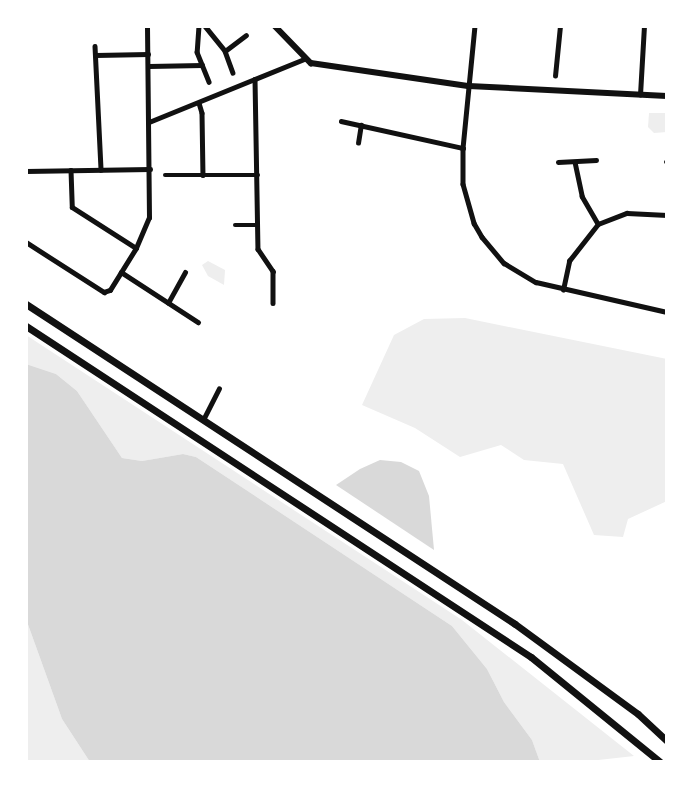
<!DOCTYPE html>
<html>
<head>
<meta charset="utf-8">
<style>
  body { margin:0 }
  #map { position:relative; width:693px; height:788px; overflow:hidden; background:#fff; font-family:Figtree,sans-serif }
  div>[style] { position:absolute }
  [style*='--x'] { left:calc(var(--x)*1px); top:calc(var(--y)*1px); width:calc(var(--w)*1px); rotate:calc(var(--a)*1deg) }
  .green>* { inset:0; background:#eee }
  .water>* { inset:0; background:#d9d9d9 }
  .minor>* { height:4.5px; margin:-2.25px; padding:0 2.25px; transform-origin:2.25px; border-radius:2.25px; background:#111 }
  .tertiary>* { height:5.5px; margin:-2.75px; padding:0 2.75px; transform-origin:2.75px; border-radius:2.75px; background:#111 }
  .primary>* { height:7px; margin:-3.5px; padding:0 3.5px; transform-origin:3.5px; border-radius:3.5px; background:#111 }
  span { translate:-50% -50%; white-space:nowrap; text-align:center; line-height:1.15; -webkit-text-stroke:4px #fff; paint-order:stroke }
  .frame { position:absolute; inset:0; border:28px solid #fff; pointer-events:none }
</style>
</head>
<body>
<div id="map">
  <div class="green">
    <div style="clip-path:polygon(649px 113px,667px 113px,667px 132px,654px 133px,648px 127px)"></div>
    <div style="clip-path:polygon(208px 261px,225px 270px,224px 285px,208px 276px,202px 265px)"></div>
    <div style="clip-path:polygon(465px 318px,667px 359px,667px 501px,628px 519px,623px 537px,594px 535px,563px 464px,524px 460px,501px 445px,460px 457px,415px 428px,362px 405px,394px 335px,424px 319px)"></div>
    <div style="clip-path:polygon(26px 335px,462px 620px,634px 756px,580px 762px,540px 762px,532px 740px,504px 702px,487px 669px,452px 626px,196px 457px,183px 454px,142px 461px,122px 458px,77px 391px,56px 374px,26px 364px)"></div>
    <div style="clip-path:polygon(26px 619px,62px 719px,90px 762px,26px 762px)"></div>
  </div>
  <div class="water">
    <div style="clip-path:polygon(26px 364px,56px 374px,77px 391px,122px 458px,142px 461px,183px 454px,196px 457px,452px 626px,487px 669px,504px 702px,532px 740px,540px 762px,90px 762px,62px 719px,26px 619px)"></div>
    <div style="clip-path:polygon(380px 460px,401px 462px,419px 471px,429px 496px,434px 550px,336px 485px,360px 469px)"></div>
  </div>
  <div class="minor">
    <div style="--x:199;--y:26;--w:26;--a:94"></div>
    <div style="--x:197;--y:52;--w:32;--a:68"></div>
    <div style="--x:205;--y:26;--w:32;--a:51"></div>
    <div style="--x:225;--y:51;--w:26;--a:-37"></div>
    <div style="--x:475;--y:26;--w:123;--a:95.6"></div>
    <div style="--x:463;--y:148;--w:36;--a:90"></div>
    <div style="--x:463;--y:184;--w:41;--a:74.2"></div>
    <div style="--x:474;--y:223;--w:16;--a:60"></div>
    <div style="--x:482;--y:237;--w:34;--a:50"></div>
    <div style="--x:504;--y:263;--w:37;--a:31"></div>
    <div style="--x:536;--y:282;--w:134;--a:12.9"></div>
    <div style="--x:95;--y:46;--w:124;--a:87.2"></div>
    <div style="--x:225;--y:51;--w:23;--a:70"></div>
    <div style="--x:96;--y:55;--w:52;--a:-1.1"></div>
    <div style="--x:149;--y:66;--w:53;--a:-1.1"></div>
    <div style="--x:555;--y:76;--w:50;--a:-84.3"></div>
    <div style="--x:255;--y:79;--w:170;--a:89"></div>
    <div style="--x:258;--y:249;--w:27;--a:56"></div>
    <div style="--x:273;--y:271;--w:32;--a:90"></div>
    <div style="--x:640;--y:95;--w:69;--a:-86.7"></div>
    <div style="--x:199;--y:103;--w:10;--a:73"></div>
    <div style="--x:202;--y:113;--w:62;--a:89.1"></div>
    <div style="--x:341;--y:121;--w:125;--a:12.5"></div>
    <div style="--x:149;--y:122;--w:167;--a:-22.1"></div>
    <div style="--x:358;--y:143;--w:18;--a:-81"></div>
    <div style="--x:558;--y:162;--w:38;--a:-3"></div>
    <div style="--x:575;--y:162;--w:35;--a:78"></div>
    <div style="--x:582;--y:196;--w:32;--a:60"></div>
    <div style="--x:666;--y:162;--w:1;--a:0"></div>
    <div style="--x:71;--y:170;--w:37;--a:88"></div>
    <div style="--x:72;--y:207;--w:76;--a:32.6"></div>
    <div style="--x:26;--y:171;--w:124;--a:-0.9"></div>
    <div style="--x:165;--y:175;--w:93;--a:0"></div>
    <div style="--x:235;--y:225;--w:23;--a:0"></div>
    <div style="--x:26;--y:242;--w:93;--a:32.7"></div>
    <div style="--x:104;--y:292;--w:6;--a:-18"></div>
    <div style="--x:110;--y:290;--w:49;--a:-58.2"></div>
    <div style="--x:136;--y:248;--w:33;--a:-67"></div>
    <div style="--x:149;--y:218;--w:192;--a:-90.6"></div>
    <div style="--x:121;--y:272;--w:92;--a:33"></div>
    <div style="--x:563;--y:290;--w:30;--a:-78"></div>
    <div style="--x:569;--y:261;--w:47;--a:-51.9"></div>
    <div style="--x:598;--y:224;--w:31;--a:-21"></div>
    <div style="--x:627;--y:213;--w:40;--a:2.9"></div>
    <div style="--x:168;--y:303;--w:35;--a:-61"></div>
    <div style="--x:203;--y:420;--w:35;--a:-63"></div>
  </div>
  <div class="tertiary">
    <div style="--x:275;--y:26;--w:52;--a:45.8"></div>
    <div style="--x:311;--y:63;--w:160;--a:8.3"></div>
    <div style="--x:469;--y:86;--w:198;--a:2.9"></div>
  </div>
  <div class="primary">
    <div style="--x:26;--y:304;--w:584;--a:33.2"></div>
    <div style="--x:515;--y:624;--w:152;--a:36.2"></div>
    <div style="--x:638;--y:714;--w:40;--a:43"></div>
    <div style="--x:26;--y:326;--w:604;--a:33.24"></div>
    <div style="--x:531;--y:657;--w:166;--a:39.1"></div>
  </div>
  <div class="frame"></div>
</div>
</body>
</html>
